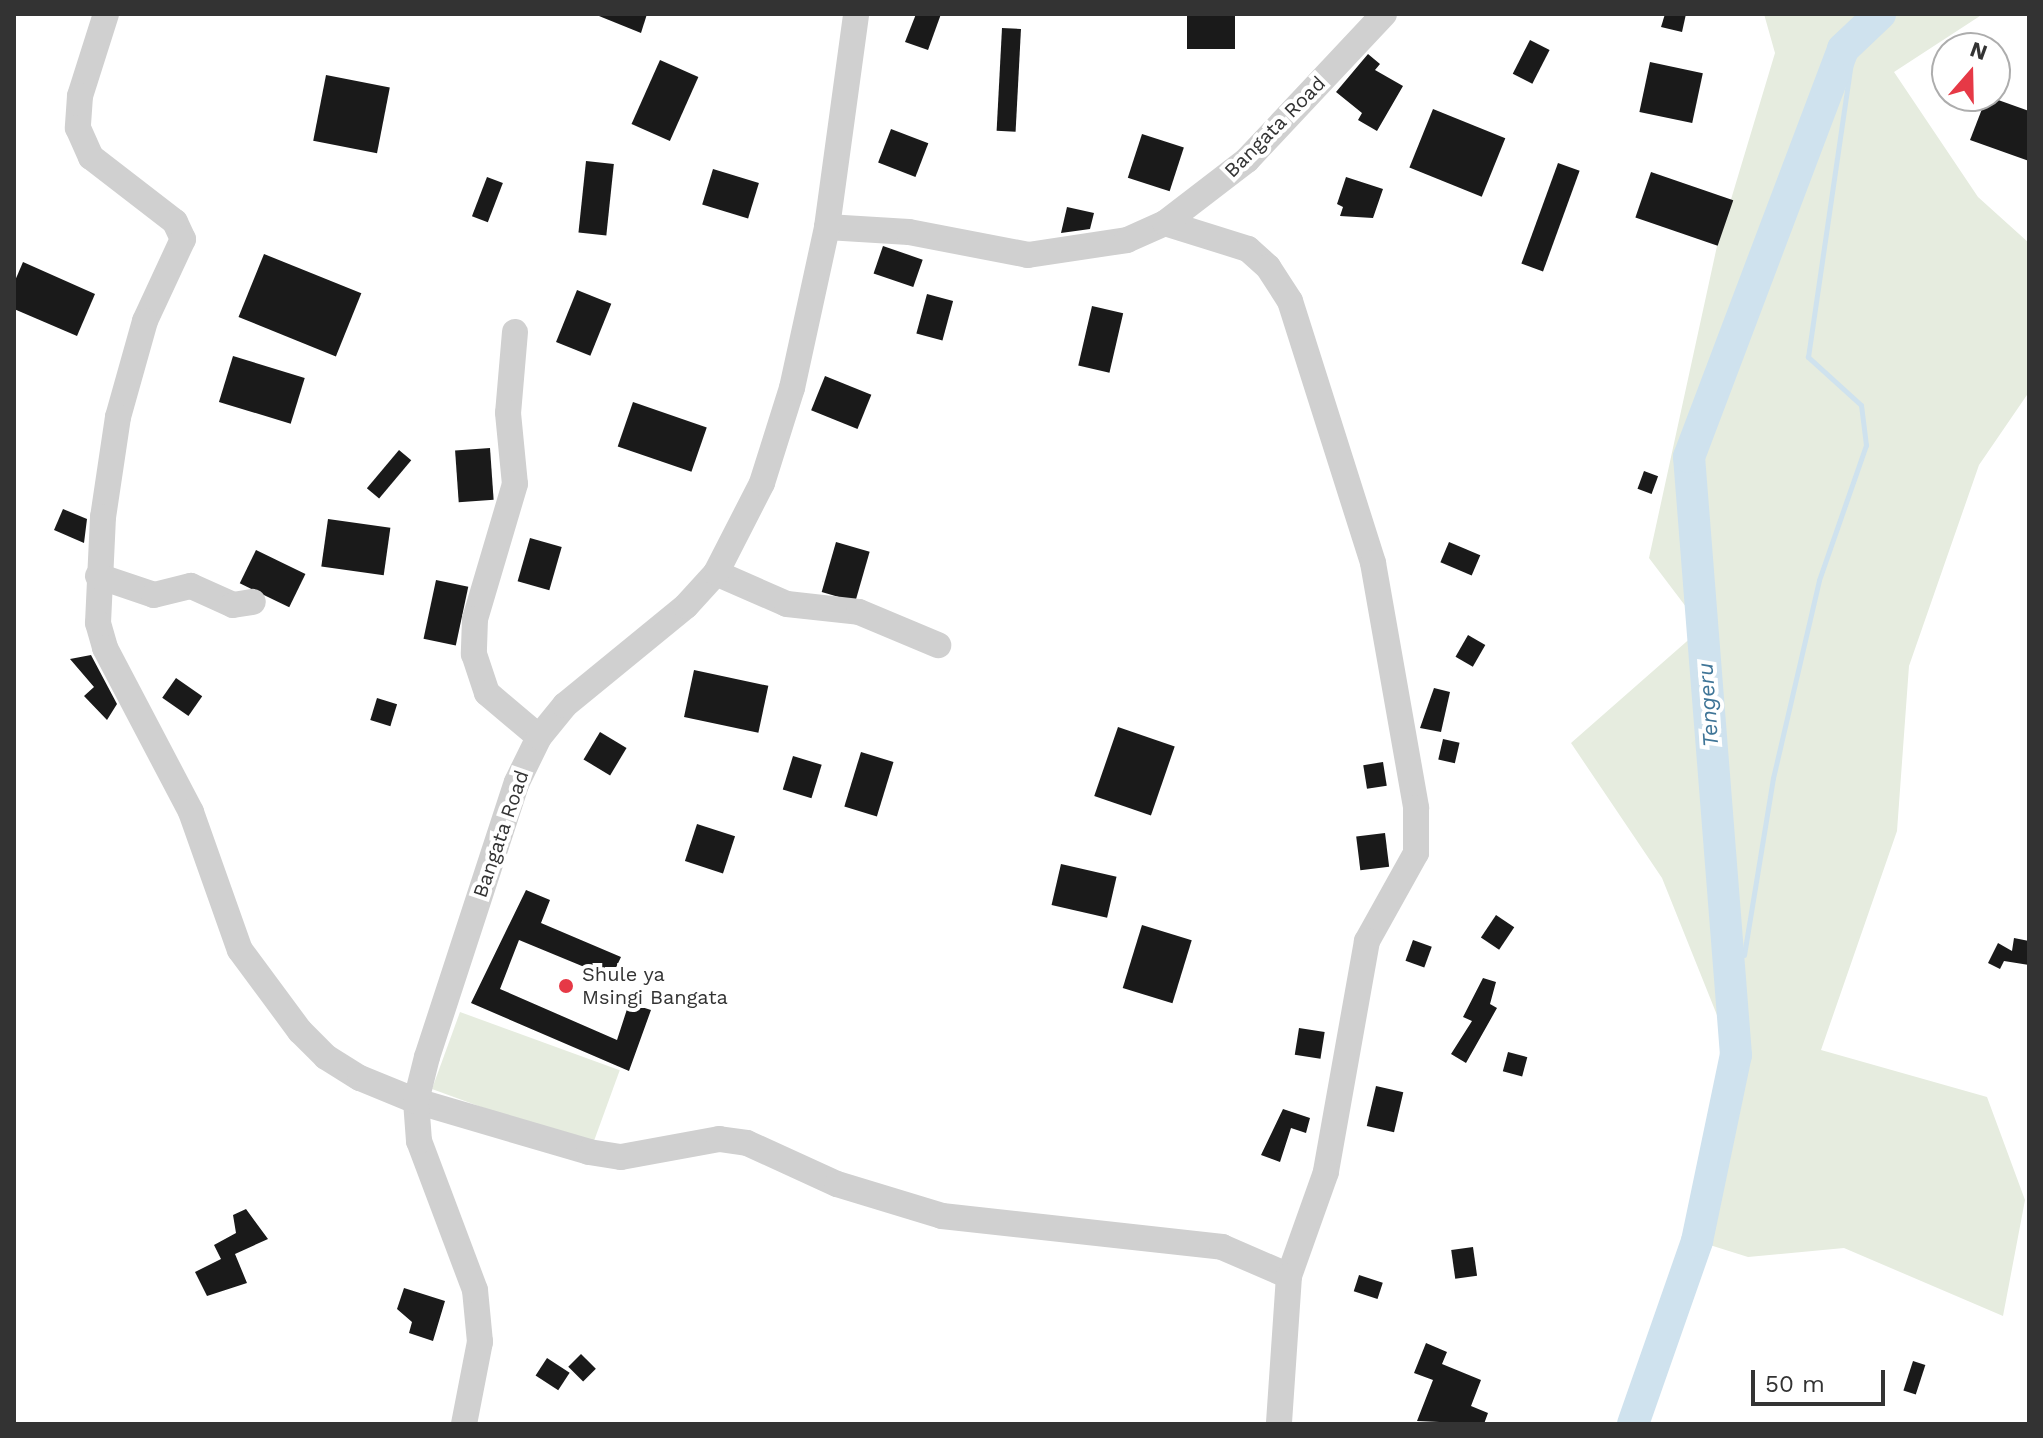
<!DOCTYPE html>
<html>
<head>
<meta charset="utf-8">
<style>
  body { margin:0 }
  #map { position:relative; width:2043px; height:1438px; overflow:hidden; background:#fff; font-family:"Work Sans",sans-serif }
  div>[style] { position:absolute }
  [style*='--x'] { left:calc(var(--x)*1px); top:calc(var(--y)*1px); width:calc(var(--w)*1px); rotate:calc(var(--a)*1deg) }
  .green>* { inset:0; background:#e6ecdf; transform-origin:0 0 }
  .stream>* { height:5px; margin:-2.5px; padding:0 2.5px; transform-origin:2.5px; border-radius:2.5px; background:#cfe2ee }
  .river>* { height:32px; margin:-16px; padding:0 16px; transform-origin:16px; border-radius:16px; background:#cfe2ee }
  .building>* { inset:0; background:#1a1a1a; transform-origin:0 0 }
  .minor>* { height:26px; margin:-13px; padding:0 13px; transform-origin:13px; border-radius:13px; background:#d0d0d0 }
  .dots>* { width:22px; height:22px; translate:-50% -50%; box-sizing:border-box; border:4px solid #fff; border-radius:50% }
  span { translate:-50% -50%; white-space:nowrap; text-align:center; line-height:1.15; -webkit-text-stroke:8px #fff; paint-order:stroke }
  .street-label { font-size:20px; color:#333 }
  .poi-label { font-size:20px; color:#333 }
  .left { translate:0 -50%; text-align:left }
  .water-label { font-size:22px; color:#3f7597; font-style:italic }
  .frame { position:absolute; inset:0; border:16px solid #333; pointer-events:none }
  .north { position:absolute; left:1931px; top:32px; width:80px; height:80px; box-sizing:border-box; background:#fff; border:2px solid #adadad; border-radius:50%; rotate:20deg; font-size:22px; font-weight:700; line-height:32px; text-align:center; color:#333 }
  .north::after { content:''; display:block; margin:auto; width:28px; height:36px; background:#e63946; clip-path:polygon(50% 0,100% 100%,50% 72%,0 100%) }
  .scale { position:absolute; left:1751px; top:1370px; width:134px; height:36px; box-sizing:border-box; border:4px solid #333; border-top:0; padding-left:10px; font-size:24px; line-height:28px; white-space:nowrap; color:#333; -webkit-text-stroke:6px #fff; paint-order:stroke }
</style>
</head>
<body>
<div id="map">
  <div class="green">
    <div style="clip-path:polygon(1764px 14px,1983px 14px,1894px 72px,1978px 197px,2029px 243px,2029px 392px,1979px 465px,1909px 666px,1897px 831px,1821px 1050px,1987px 1097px,2025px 1200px,2003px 1316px,1844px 1248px,1748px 1257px,1697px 1241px,1729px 1045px,1662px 878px,1571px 743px,1702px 628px,1649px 558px,1717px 246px,1775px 53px)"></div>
    <div style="left:460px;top:1012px;width:170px;height:82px;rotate:20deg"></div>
  </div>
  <div class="stream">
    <div style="--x:1744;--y:955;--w:179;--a:-80.7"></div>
    <div style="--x:1773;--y:778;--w:203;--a:-76.9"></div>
    <div style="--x:1819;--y:580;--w:143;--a:-70.8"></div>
    <div style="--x:1866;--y:445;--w:40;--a:-97.1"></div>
    <div style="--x:1861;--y:405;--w:72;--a:-137.8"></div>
    <div style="--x:1808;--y:357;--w:347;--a:-81.7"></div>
    <div style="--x:1623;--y:1424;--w:131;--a:-61.3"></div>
    <div style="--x:1686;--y:1309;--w:225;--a:-80.5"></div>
  </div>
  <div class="river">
    <div style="--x:1633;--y:1424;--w:194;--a:-70.7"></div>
    <div style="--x:1697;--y:1241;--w:190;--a:-78.2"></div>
    <div style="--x:1736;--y:1055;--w:600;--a:-94.49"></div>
    <div style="--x:1689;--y:457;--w:436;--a:-69.3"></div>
    <div style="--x:1843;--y:49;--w:51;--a:-43.4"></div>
  </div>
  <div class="building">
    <div style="clip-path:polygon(594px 14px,647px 14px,641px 33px)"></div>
    <div style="clip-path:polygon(916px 14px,941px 14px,928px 50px,905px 42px)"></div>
    <div style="left:1187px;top:14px;width:48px;height:35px"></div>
    <div style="clip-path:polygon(1665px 14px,1686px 14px,1682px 32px,1661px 27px)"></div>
    <div style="left:1002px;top:28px;width:19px;height:103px;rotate:3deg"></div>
    <div style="left:1530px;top:40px;width:22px;height:38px;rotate:27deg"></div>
    <div style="clip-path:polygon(1368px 54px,1380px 64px,1375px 70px,1403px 86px,1377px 131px,1358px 120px,1362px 113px,1336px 92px)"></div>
    <div style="left:660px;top:60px;width:42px;height:70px;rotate:24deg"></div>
    <div style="left:1650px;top:62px;width:54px;height:51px;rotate:12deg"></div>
    <div style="left:326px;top:75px;width:65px;height:67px;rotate:11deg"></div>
    <div style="clip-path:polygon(1987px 96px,2029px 111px,2029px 161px,1970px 140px)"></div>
    <div style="left:1433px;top:109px;width:78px;height:63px;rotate:22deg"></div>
    <div style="left:891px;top:129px;width:40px;height:36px;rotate:21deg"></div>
    <div style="left:1142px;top:134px;width:44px;height:46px;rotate:18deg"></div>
    <div style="left:586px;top:161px;width:28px;height:72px;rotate:6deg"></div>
    <div style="left:1558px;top:163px;width:23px;height:107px;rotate:20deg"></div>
    <div style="left:713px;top:169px;width:48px;height:37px;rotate:17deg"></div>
    <div style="left:1651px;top:172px;width:87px;height:48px;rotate:19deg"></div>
    <div style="left:487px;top:177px;width:17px;height:42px;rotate:21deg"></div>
    <div style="clip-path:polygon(1346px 177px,1383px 189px,1373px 218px,1340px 216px,1343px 207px,1337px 204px)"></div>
    <div style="clip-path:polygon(1067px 207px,1094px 213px,1090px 229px,1061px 233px)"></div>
    <div style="left:883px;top:246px;width:42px;height:29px;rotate:19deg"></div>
    <div style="left:264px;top:254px;width:105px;height:68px;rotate:22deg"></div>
    <div style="clip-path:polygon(23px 262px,95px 294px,77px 336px,14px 309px,14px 283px)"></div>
    <div style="left:577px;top:290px;width:37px;height:56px;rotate:22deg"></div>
    <div style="left:927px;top:294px;width:27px;height:41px;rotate:15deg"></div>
    <div style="left:1092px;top:306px;width:32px;height:61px;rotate:13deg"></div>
    <div style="left:233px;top:356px;width:75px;height:48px;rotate:17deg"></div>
    <div style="left:825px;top:376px;width:50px;height:37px;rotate:22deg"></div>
    <div style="left:633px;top:402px;width:78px;height:47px;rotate:19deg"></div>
    <div style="left:490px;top:448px;width:52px;height:35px;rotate:86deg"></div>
    <div style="left:399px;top:450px;width:16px;height:50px;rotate:40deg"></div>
    <div style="left:1644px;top:471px;width:15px;height:19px;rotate:20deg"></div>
    <div style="clip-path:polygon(63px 509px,87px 519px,84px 543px,54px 530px)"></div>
    <div style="left:328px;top:519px;width:63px;height:48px;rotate:8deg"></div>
    <div style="left:530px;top:538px;width:33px;height:45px;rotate:16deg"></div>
    <div style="left:836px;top:542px;width:35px;height:52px;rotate:16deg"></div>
    <div style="left:1449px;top:542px;width:34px;height:22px;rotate:23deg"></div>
    <div style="left:256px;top:550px;width:55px;height:37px;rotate:26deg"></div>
    <div style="left:436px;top:580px;width:33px;height:60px;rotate:12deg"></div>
    <div style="left:1468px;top:635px;width:20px;height:25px;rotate:30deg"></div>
    <div style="clip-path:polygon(91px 655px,117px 704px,107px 720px,84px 696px,94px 687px,70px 659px)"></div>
    <div style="left:694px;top:670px;width:76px;height:48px;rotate:12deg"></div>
    <div style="left:176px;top:678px;width:32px;height:24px;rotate:35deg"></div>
    <div style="clip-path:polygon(1434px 688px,1450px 692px,1441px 732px,1420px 728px)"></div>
    <div style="left:377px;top:698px;width:21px;height:23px;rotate:17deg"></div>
    <div style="left:1118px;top:727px;width:60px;height:73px;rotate:19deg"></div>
    <div style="left:600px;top:732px;width:31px;height:32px;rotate:31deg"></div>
    <div style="left:1443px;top:739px;width:17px;height:21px;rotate:13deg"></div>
    <div style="left:861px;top:752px;width:34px;height:57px;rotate:17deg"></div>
    <div style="left:793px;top:756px;width:30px;height:35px;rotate:17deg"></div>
    <div style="left:1383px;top:762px;width:24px;height:20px;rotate:81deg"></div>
    <div style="left:697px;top:824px;width:40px;height:39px;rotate:18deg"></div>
    <div style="left:1385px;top:833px;width:34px;height:29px;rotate:83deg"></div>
    <div style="left:1061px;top:864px;width:57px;height:42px;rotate:13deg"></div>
    <div style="clip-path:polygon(526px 890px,550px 900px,541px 923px,621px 957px,611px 978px,519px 940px,500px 989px,617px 1040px,629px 1003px,651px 1010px,629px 1071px,471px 1003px)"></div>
    <div style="left:1496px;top:915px;width:22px;height:27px;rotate:34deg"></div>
    <div style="left:1142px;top:925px;width:52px;height:66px;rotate:17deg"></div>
    <div style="clip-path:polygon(2014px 938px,2029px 941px,2029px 965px,2004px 961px,2000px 969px,1988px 963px,1998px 943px,2012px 951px)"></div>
    <div style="left:1413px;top:940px;width:20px;height:22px;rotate:20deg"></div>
    <div style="clip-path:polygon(1483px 978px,1496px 982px,1490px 1004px,1497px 1008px,1466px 1063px,1451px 1054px,1472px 1021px,1463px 1017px)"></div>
    <div style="left:1299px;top:1028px;width:26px;height:27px;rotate:9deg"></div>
    <div style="left:1508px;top:1052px;width:20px;height:20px;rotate:15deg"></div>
    <div style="left:1376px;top:1086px;width:28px;height:41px;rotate:13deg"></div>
    <div style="clip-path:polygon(1283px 1109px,1310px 1118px,1306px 1133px,1291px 1128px,1280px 1162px,1261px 1155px)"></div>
    <div style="clip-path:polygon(246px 1209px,268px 1239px,235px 1254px,247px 1283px,207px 1296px,195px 1272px,221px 1259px,214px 1245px,236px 1233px,233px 1215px)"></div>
    <div style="left:1473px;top:1247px;width:29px;height:22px;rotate:82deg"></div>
    <div style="left:1359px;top:1275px;width:25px;height:17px;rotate:18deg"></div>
    <div style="clip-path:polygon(404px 1288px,445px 1301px,433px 1341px,409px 1333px,412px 1322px,397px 1309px)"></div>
    <div style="clip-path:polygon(1426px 1343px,1447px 1352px,1442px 1364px,1481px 1380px,1471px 1406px,1488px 1413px,1484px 1424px,1417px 1421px,1433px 1380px,1414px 1373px)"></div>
    <div style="left:581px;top:1354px;width:21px;height:18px;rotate:45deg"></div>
    <div style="left:547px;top:1358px;width:27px;height:21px;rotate:33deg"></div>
    <div style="left:1913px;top:1361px;width:13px;height:31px;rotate:18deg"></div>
  </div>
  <div class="minor">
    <div style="--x:106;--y:14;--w:86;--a:107.6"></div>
    <div style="--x:80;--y:96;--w:32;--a:94"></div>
    <div style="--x:78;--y:128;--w:32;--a:66"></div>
    <div style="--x:91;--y:157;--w:106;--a:37.7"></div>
    <div style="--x:175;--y:222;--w:19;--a:65"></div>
    <div style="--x:183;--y:239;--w:90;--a:114.9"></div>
    <div style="--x:145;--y:321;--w:100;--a:105.7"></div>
    <div style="--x:118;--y:417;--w:101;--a:98.5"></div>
    <div style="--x:103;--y:517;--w:106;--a:92.7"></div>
    <div style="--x:98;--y:623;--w:26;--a:74"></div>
    <div style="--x:105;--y:648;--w:185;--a:62.3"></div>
    <div style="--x:191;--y:812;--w:146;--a:70.5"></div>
    <div style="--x:240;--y:950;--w:101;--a:53.5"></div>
    <div style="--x:300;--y:1031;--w:37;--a:45"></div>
    <div style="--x:326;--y:1057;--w:40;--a:32"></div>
    <div style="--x:360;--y:1078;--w:61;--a:22.3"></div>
    <div style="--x:416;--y:1101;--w:180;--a:16.4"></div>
    <div style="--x:589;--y:1152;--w:32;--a:9"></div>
    <div style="--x:621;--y:1157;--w:100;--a:-10.4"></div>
    <div style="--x:719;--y:1139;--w:28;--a:8"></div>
    <div style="--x:747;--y:1143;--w:99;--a:24.5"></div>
    <div style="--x:837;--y:1184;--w:110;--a:16.9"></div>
    <div style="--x:942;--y:1216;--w:282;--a:6.3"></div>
    <div style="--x:1222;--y:1247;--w:73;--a:23.4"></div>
    <div style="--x:1165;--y:223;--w:87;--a:17.4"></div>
    <div style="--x:1248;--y:249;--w:27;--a:42"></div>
    <div style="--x:1268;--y:267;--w:40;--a:57.1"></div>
    <div style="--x:1290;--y:301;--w:275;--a:72.4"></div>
    <div style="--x:1373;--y:563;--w:249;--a:80"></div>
    <div style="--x:1416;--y:808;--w:45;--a:90"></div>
    <div style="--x:1416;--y:853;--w:101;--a:119.1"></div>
    <div style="--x:1367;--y:941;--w:235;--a:100.1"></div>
    <div style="--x:1326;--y:1172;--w:110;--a:109.6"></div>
    <div style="--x:1289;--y:1276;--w:148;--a:93.9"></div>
    <div style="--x:827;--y:227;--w:82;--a:3.5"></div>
    <div style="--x:909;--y:232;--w:121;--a:10.9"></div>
    <div style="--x:1028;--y:255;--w:100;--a:-8.6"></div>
    <div style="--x:1127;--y:240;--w:42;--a:-24.1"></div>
    <div style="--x:1165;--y:223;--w:103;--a:-37.5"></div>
    <div style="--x:1247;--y:160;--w:200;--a:-46.8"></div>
    <div style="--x:515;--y:332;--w:81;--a:94.9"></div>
    <div style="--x:508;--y:413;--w:71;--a:84.4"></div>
    <div style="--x:515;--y:484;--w:141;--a:106.5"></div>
    <div style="--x:475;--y:619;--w:35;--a:92"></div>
    <div style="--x:474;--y:654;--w:41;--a:71.6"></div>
    <div style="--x:487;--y:693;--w:68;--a:40.2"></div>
    <div style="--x:716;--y:573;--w:77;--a:23.6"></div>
    <div style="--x:787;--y:604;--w:72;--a:6.3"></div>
    <div style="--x:859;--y:612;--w:86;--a:22.7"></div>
    <div style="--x:98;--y:576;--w:59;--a:18.7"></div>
    <div style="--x:154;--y:595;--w:38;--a:-14"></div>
    <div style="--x:191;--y:586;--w:46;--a:24.3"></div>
    <div style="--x:233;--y:605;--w:20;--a:-9"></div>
    <div style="--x:464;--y:1424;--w:84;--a:-79"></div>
    <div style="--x:480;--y:1342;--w:52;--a:-95.5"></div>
    <div style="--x:475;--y:1290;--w:159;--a:-110.6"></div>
    <div style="--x:419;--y:1141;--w:40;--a:-94.3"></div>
    <div style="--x:416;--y:1101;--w:45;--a:-76"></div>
    <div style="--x:427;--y:1057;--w:289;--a:-71.9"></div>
    <div style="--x:517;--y:782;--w:50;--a:-63.9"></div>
    <div style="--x:539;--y:737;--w:41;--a:-50.9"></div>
    <div style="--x:565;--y:705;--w:156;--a:-39.3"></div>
    <div style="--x:686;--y:606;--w:45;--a:-47.7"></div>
    <div style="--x:716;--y:573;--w:101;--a:-62.9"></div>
    <div style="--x:762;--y:483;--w:100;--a:-72.5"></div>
    <div style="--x:792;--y:388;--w:165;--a:-77.7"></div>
    <div style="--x:827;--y:227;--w:215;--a:-82.2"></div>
  </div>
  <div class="dots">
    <div style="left:566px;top:986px;background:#e63946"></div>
  </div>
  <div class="street-label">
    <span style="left:1275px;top:127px;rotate:-45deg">Bangata Road</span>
    <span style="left:501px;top:834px;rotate:-71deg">Bangata Road</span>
  </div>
  <div class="poi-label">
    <span class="left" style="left:582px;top:986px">Shule ya<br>Msingi Bangata</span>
  </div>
  <div class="water-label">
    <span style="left:1708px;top:705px;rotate:-94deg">Tengeru</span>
  </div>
  <div class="frame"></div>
  <div class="north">N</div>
  <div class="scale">50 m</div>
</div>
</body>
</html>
